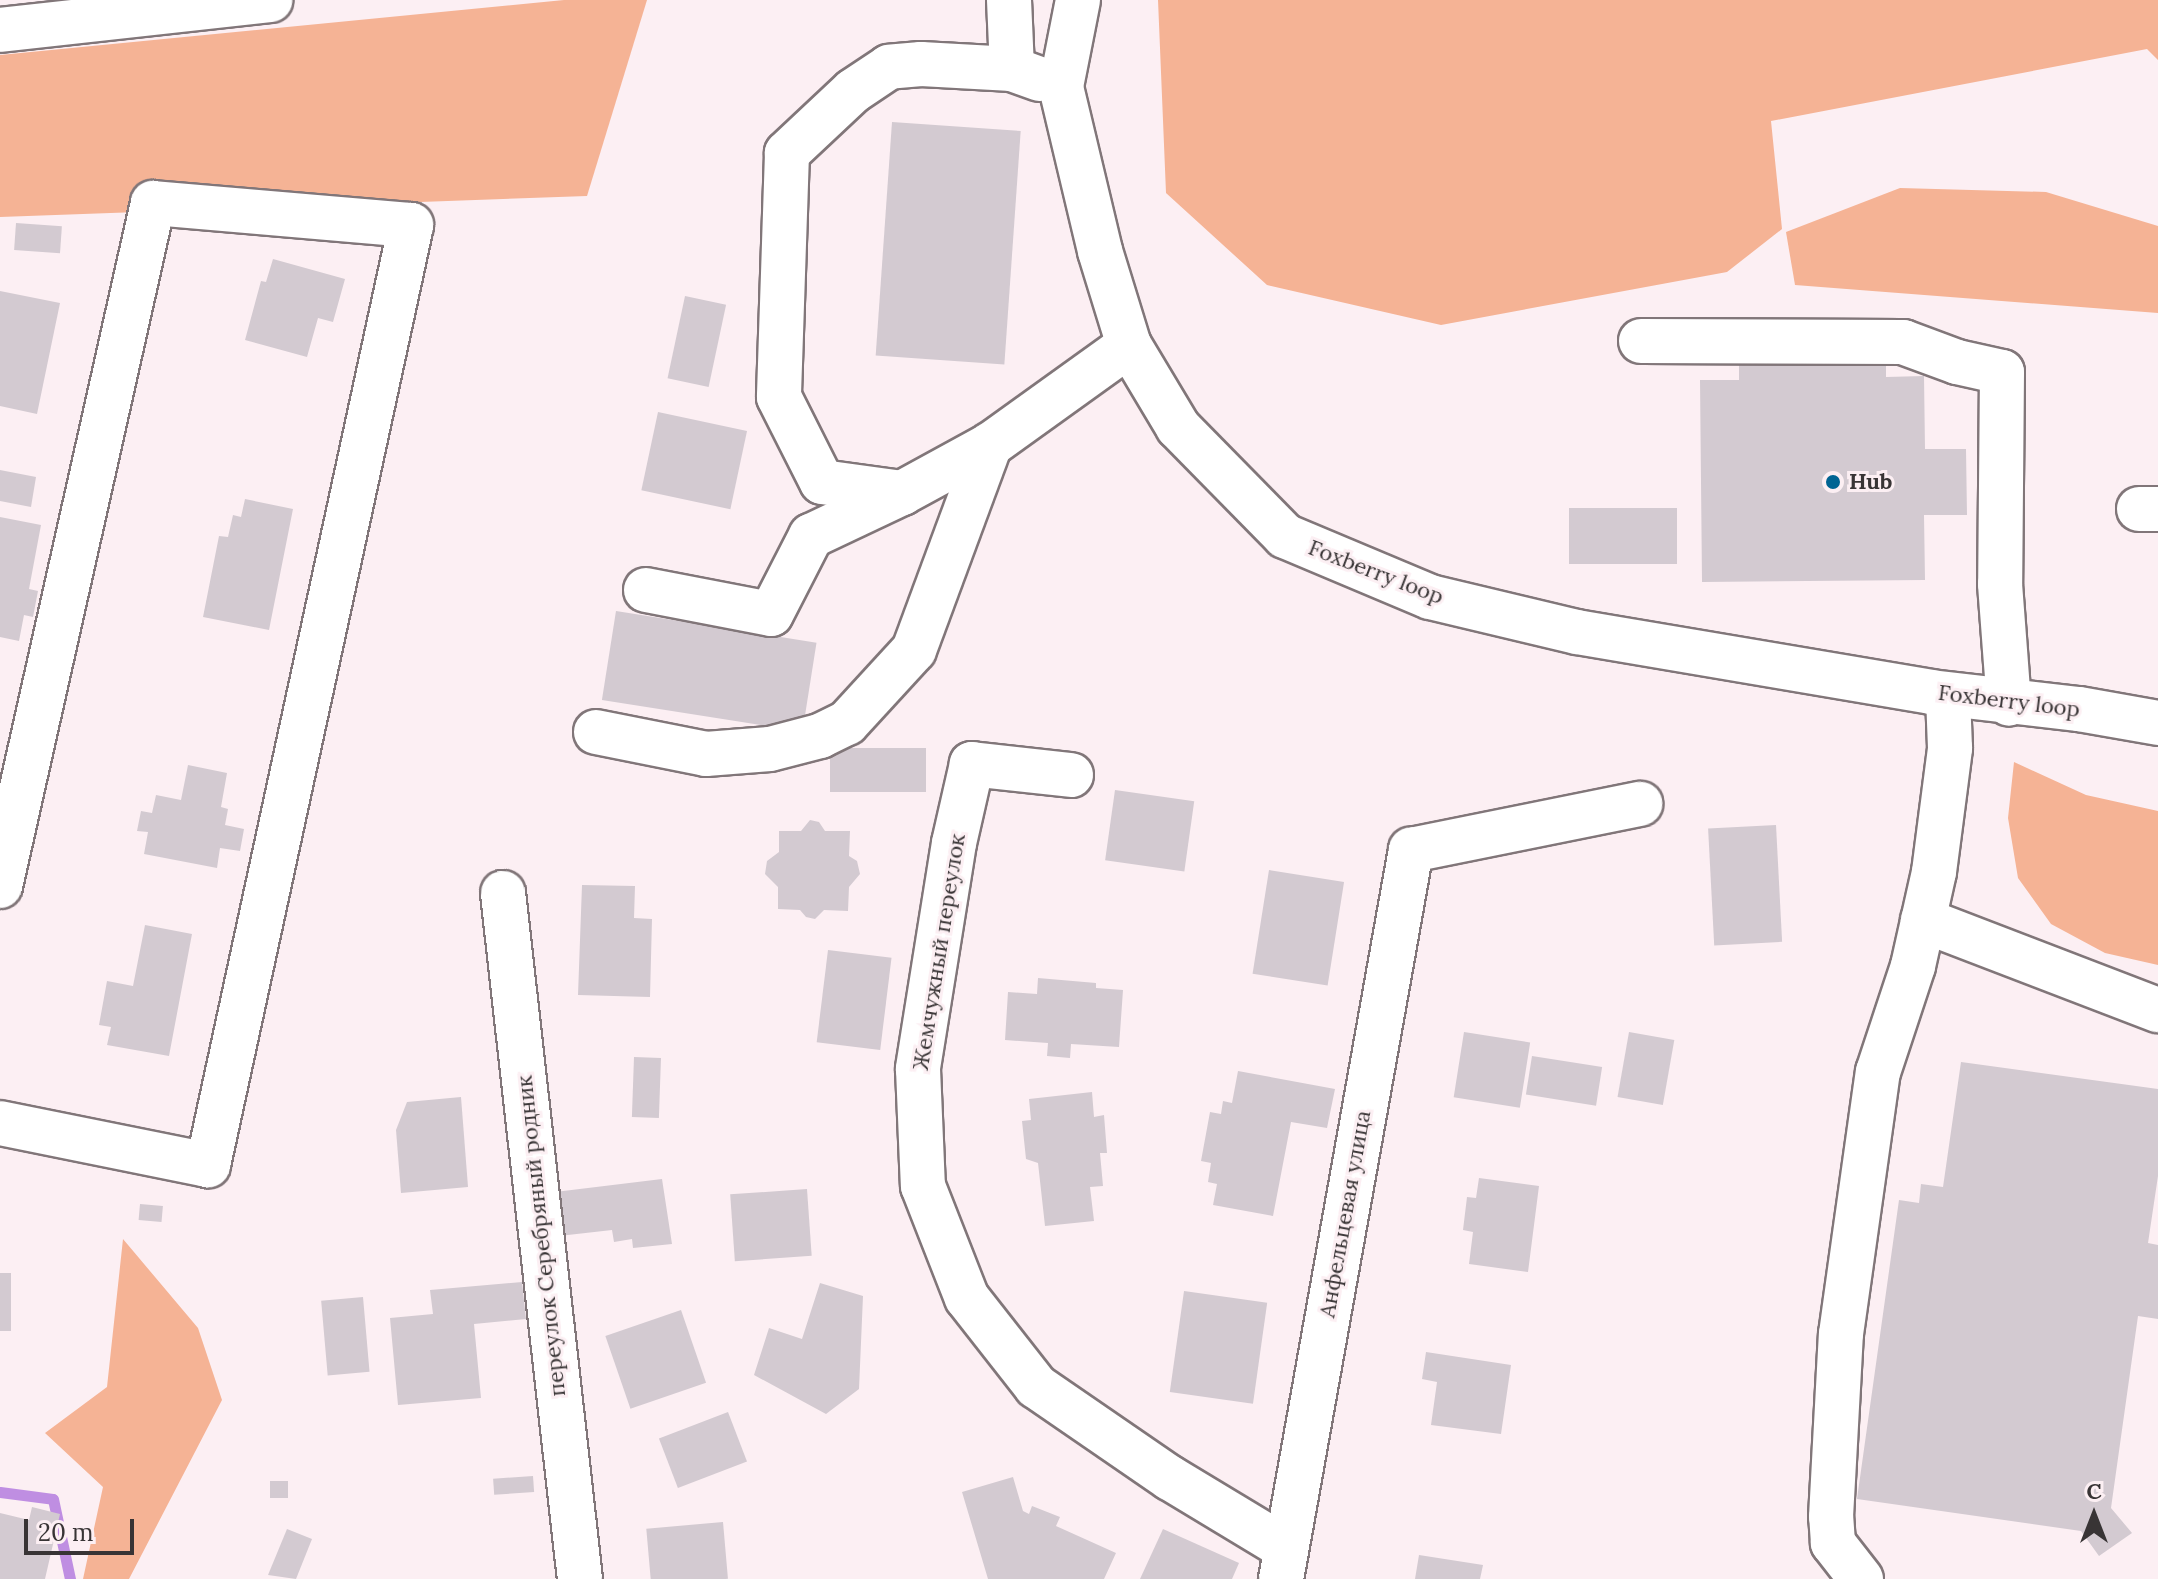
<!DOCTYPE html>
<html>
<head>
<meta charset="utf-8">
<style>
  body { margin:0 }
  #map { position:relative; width:2158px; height:1579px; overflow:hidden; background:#fceff3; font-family:Lora,serif }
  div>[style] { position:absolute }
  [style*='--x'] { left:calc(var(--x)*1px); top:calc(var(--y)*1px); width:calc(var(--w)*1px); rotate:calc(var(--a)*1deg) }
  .green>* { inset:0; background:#f5b395 }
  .stream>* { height:11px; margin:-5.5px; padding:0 5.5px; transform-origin:5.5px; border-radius:5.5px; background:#bf8ee2 }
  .building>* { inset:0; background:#d3cad1; transform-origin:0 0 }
  .roads { filter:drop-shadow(2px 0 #817679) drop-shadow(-2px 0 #817679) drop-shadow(0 2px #817679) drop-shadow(0 -2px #817679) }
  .minor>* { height:44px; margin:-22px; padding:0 22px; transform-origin:22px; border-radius:22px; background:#fff }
  .dots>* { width:22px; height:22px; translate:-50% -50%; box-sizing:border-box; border:4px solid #fceff3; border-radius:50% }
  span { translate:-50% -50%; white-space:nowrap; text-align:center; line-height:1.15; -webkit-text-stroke:6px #fceff3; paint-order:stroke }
  .poi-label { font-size:22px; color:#383435; font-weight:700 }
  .left { translate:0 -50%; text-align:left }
  .street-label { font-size:22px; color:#383435 }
  .north { position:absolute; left:2054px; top:1475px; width:80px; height:80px; -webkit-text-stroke:6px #fceff3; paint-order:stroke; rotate:0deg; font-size:22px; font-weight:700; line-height:32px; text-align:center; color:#383435 }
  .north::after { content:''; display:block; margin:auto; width:28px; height:36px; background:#383435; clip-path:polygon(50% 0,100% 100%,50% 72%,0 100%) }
  .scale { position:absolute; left:24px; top:1519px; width:110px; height:36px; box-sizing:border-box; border:4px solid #383435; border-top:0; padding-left:10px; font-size:24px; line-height:28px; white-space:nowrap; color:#383435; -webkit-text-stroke:6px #fceff3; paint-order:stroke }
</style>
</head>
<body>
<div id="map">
  <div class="green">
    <div style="clip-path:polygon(564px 0,647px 0,587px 196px,0 217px,0 55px)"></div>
    <div style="clip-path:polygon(1158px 0,2158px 0,2158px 60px,2147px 49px,1771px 121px,1782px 229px,1727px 272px,1441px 325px,1267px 285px,1166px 193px)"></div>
    <div style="clip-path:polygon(1900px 188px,2046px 192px,2158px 226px,2158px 313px,1795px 285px,1786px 232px)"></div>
    <div style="clip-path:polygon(2014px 762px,2086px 795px,2158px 811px,2158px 965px,2105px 953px,2051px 924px,2018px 878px,2008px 818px)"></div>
    <div style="clip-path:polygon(123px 1239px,198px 1328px,222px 1400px,129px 1579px,83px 1579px,103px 1487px,45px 1433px,107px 1387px)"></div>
  </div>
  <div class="stream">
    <div style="--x:0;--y:1492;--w:53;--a:7.5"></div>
    <div style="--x:53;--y:1499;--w:82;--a:78"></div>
  </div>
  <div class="building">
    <div style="left:892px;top:122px;width:129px;height:234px;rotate:4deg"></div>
    <div style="left:16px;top:223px;width:46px;height:27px;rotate:4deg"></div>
    <div style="clip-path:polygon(273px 259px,345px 279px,333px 322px,318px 318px,307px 357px,245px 340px,261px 281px,266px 282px)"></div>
    <div style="clip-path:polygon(0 291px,60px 303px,37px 414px,0 406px)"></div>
    <div style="left:685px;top:296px;width:42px;height:84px;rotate:12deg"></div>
    <div style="clip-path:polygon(1886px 345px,1886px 377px,1924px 376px,1925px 449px,1966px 449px,1967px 515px,1924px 515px,1925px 580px,1702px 582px,1700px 380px,1739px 380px,1739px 347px)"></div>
    <div style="left:658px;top:412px;width:91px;height:80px;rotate:12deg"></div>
    <div style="clip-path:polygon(0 470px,36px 477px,31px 507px,0 501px)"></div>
    <div style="clip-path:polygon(245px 499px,293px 509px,269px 630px,203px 617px,219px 536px,228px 537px,233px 515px,241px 517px)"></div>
    <div style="left:1677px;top:508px;width:56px;height:108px;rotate:90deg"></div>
    <div style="clip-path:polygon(0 517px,41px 525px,29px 589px,38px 591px,33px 617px,24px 615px,19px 641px,0 637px)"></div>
    <div style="left:616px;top:611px;width:203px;height:90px;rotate:9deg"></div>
    <div style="left:830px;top:748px;width:96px;height:44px"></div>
    <div style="clip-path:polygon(188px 765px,227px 773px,221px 807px,228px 809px,225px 825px,244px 829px,240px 851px,220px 848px,217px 868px,144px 854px,148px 832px,137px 831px,141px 811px,152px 813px,156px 795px,181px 800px)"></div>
    <div style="left:1115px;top:790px;width:80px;height:71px;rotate:8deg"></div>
    <div style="clip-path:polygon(810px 820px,819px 822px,825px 831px,850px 831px,849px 856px,857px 861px,860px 874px,849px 887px,848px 911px,824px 910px,815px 919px,806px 917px,800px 910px,778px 909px,778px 887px,765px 874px,767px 861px,779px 852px,779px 831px,801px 831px)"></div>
    <div style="left:1776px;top:825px;width:117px;height:68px;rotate:87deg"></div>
    <div style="left:1269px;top:870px;width:76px;height:105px;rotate:9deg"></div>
    <div style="clip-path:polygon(582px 885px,635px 886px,634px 918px,652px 919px,650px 997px,578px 995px)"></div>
    <div style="clip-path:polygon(145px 925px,192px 934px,169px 1056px,107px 1045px,111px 1027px,99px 1025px,107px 981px,133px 986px)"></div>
    <div style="left:828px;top:950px;width:64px;height:93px;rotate:7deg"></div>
    <div style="clip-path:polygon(1038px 978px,1096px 983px,1096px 988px,1123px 990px,1119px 1047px,1071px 1044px,1070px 1058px,1047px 1056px,1048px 1043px,1005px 1040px,1008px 992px,1037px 994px)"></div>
    <div style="left:1464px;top:1032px;width:67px;height:66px;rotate:9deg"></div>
    <div style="left:1629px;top:1032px;width:46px;height:66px;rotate:10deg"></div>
    <div style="left:1532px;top:1056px;width:71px;height:39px;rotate:9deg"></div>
    <div style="left:634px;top:1057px;width:27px;height:60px;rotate:2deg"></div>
    <div style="clip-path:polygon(1961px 1062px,2158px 1089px,2158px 1176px,2148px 1243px,2158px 1245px,2158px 1319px,2138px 1316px,2111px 1508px,2132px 1533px,2099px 1556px,2081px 1531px,1857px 1499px,1899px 1200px,1919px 1203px,1921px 1184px,1943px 1187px)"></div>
    <div style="clip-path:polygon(1238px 1071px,1335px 1089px,1327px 1128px,1291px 1122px,1273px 1216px,1213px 1205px,1217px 1184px,1208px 1182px,1211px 1163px,1201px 1161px,1210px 1112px,1221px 1114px,1223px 1101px,1232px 1103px)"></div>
    <div style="clip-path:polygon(1092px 1092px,1094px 1117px,1104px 1115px,1107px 1153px,1100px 1153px,1103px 1186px,1090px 1187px,1094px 1221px,1045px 1226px,1038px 1163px,1026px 1159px,1022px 1121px,1031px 1120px,1029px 1099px)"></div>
    <div style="clip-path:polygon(461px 1097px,468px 1187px,401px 1193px,396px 1130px,407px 1102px)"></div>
    <div style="clip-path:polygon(1479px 1178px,1539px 1186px,1528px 1272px,1469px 1264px,1473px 1232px,1463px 1230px,1467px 1197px,1476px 1198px)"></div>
    <div style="clip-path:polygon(662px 1179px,672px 1244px,633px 1248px,632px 1239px,614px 1242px,612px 1230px,559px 1236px,555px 1192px)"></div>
    <div style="left:807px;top:1189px;width:67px;height:77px;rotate:86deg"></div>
    <div style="left:140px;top:1204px;width:23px;height:16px;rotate:5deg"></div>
    <div style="left:0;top:1273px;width:11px;height:58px"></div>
    <div style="clip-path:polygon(522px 1282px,526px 1319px,474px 1324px,481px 1398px,398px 1405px,390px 1318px,433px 1314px,430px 1290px)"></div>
    <div style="clip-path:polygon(820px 1283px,863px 1296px,859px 1389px,826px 1414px,754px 1375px,769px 1328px,802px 1339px)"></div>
    <div style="left:1184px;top:1291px;width:84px;height:102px;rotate:8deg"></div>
    <div style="left:363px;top:1297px;width:75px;height:42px;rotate:85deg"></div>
    <div style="left:681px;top:1310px;width:77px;height:80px;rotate:71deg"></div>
    <div style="clip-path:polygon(1426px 1352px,1511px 1365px,1501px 1434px,1431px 1425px,1437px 1382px,1422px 1379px)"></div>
    <div style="left:728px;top:1412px;width:53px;height:74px;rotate:69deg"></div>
    <div style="left:533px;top:1476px;width:16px;height:40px;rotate:86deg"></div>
    <div style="clip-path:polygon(1013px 1477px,1023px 1511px,1029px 1514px,1032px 1506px,1060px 1517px,1056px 1526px,1116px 1553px,1104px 1579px,988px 1579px,962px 1492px)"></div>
    <div style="left:270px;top:1481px;width:18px;height:17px"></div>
    <div style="clip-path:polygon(32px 1507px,60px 1514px,45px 1579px,0 1579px,0 1513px,29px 1520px)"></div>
    <div style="left:723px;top:1522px;width:57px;height:77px;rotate:85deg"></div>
    <div style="clip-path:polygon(287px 1529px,312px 1539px,296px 1579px,268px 1575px)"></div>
    <div style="clip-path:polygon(1163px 1529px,1239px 1563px,1232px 1579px,1140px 1579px)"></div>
    <div style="clip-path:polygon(1419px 1555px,1483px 1565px,1480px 1579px,1415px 1579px)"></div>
  </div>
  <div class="roads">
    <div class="minor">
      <div style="--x:1009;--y:0;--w:69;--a:87.5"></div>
      <div style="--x:1012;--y:69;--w:29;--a:20"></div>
      <div style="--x:1078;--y:0;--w:89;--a:101.1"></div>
      <div style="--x:1061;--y:87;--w:169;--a:76.6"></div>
      <div style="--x:1100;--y:251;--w:98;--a:72.9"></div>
      <div style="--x:1129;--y:345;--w:96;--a:59.1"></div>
      <div style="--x:1178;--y:427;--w:153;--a:45.5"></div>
      <div style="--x:1285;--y:536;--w:157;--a:22.8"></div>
      <div style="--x:1430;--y:597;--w:151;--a:13.4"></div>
      <div style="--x:1577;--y:632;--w:359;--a:9.6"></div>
      <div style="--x:1931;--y:692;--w:149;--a:6.6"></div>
      <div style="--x:2079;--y:709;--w:80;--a:10"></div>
      <div style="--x:0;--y:30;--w:272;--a:-6.3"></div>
      <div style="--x:1012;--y:69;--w:91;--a:-176.9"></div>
      <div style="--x:921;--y:64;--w:32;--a:175"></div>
      <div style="--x:889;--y:67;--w:43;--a:146.3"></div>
      <div style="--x:853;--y:91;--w:91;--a:136.8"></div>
      <div style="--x:787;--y:153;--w:244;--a:91.9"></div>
      <div style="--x:779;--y:397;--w:95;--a:63.2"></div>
      <div style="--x:822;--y:482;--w:81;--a:7.8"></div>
      <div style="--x:902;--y:493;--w:100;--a:-28.6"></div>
      <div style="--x:990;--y:445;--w:171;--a:-35.7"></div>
      <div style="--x:1641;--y:341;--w:262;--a:0.2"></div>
      <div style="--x:1903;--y:342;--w:58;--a:20.3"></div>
      <div style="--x:1957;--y:362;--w:46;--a:12.5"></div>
      <div style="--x:2002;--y:372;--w:212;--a:90.5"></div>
      <div style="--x:2000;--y:584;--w:120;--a:85.7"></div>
      <div style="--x:2139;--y:509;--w:19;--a:0"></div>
      <div style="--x:646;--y:590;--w:127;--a:10.9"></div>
      <div style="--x:771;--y:614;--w:88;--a:-62.9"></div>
      <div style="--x:811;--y:536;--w:101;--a:-25.3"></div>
      <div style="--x:596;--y:732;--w:112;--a:11.3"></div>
      <div style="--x:706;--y:754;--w:64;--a:-4.5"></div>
      <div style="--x:770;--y:749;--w:52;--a:-14.6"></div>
      <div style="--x:820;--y:736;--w:30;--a:-26"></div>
      <div style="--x:847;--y:723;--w:99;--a:-47.5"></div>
      <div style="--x:914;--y:650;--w:219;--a:-69.7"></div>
      <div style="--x:1071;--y:775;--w:100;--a:-173.7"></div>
      <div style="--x:972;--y:764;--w:81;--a:102.8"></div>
      <div style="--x:954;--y:843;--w:229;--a:99.1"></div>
      <div style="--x:918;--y:1069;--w:117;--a:87.6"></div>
      <div style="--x:923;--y:1186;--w:120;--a:68.6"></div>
      <div style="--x:967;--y:1298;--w:112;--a:51.9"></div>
      <div style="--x:1036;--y:1386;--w:163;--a:34.5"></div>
      <div style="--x:1170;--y:1478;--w:135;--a:31.1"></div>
      <div style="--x:0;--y:886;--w:700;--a:-77.37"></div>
      <div style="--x:153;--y:203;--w:259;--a:4.9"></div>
      <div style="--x:411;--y:225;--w:962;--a:102.19"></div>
      <div style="--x:208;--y:1165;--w:212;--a:-168.6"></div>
      <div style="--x:503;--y:893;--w:690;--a:83.6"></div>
      <div style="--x:1923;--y:920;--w:252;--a:21"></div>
      <div style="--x:1281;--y:1579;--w:741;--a:-79.89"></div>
      <div style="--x:1411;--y:850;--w:234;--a:-11.4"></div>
      <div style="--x:1861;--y:1579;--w:46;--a:-127.9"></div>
      <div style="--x:1833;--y:1543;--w:26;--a:-94"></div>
      <div style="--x:1831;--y:1517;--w:183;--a:-86.9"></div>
      <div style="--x:1841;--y:1334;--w:265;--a:-82"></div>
      <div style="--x:1878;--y:1072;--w:112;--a:-71.7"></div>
      <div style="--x:1913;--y:966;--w:96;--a:-77.4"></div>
      <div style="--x:1934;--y:872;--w:125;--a:-82.6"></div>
      <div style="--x:1950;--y:748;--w:53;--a:-92.2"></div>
    </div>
  </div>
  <div class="dots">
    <div style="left:1833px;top:482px;background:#006493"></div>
  </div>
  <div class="poi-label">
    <span class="left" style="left:1849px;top:482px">Hub</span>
  </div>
  <div class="street-label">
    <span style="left:1376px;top:572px;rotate:21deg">Foxberry loop</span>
    <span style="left:2009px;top:701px;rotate:7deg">Foxberry loop</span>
    <span style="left:939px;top:952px;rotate:-81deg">Жемчужный переулок</span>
    <span style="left:1345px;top:1214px;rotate:-80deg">Анфельцевая улица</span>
    <span style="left:541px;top:1236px;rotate:-96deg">переулок Серебряный родник</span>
  </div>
  <div class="north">С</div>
  <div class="scale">20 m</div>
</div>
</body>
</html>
